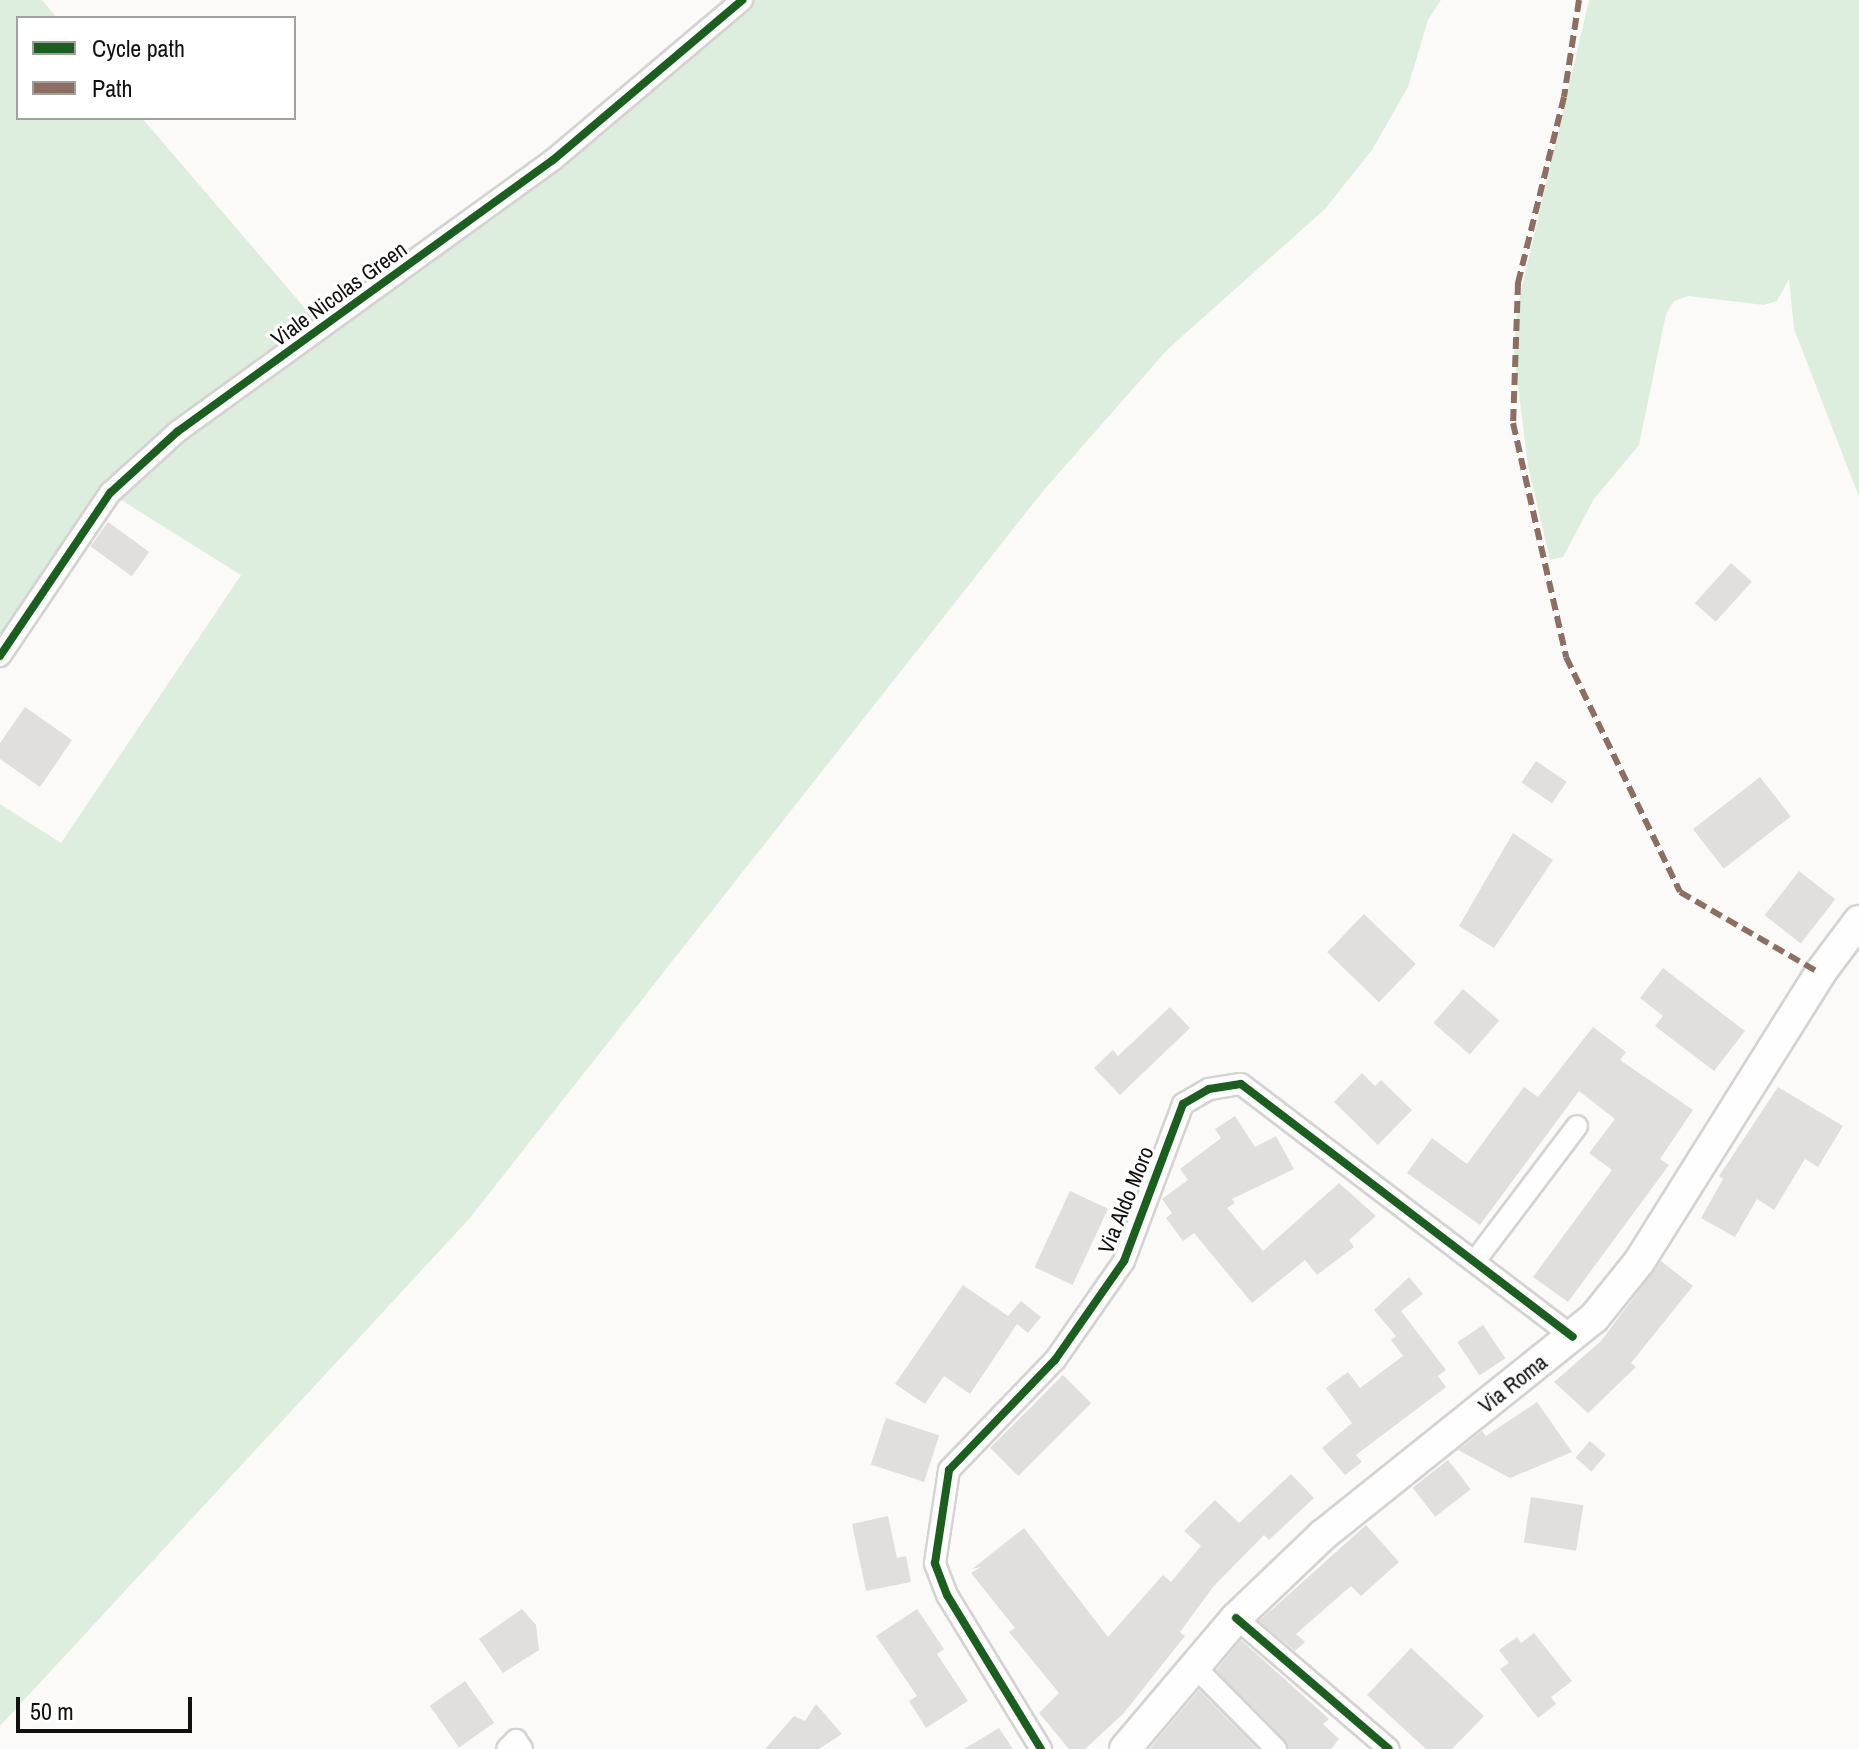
<!DOCTYPE html>
<html>
<head>
<meta charset="utf-8">
<style>
  body { margin:0 }
  #map { position:relative; width:1859px; height:1749px; overflow:hidden; background:#fcfaf9; font-family:"Archivo Narrow",sans-serif }
  div>[style] { position:absolute }
  [style*='--x'] { left:calc(var(--x)*1px); top:calc(var(--y)*1px); width:calc(var(--w)*1px); rotate:calc(var(--a)*1deg) }
  .green>* { inset:0; background:#deeede }
  .building>* { inset:0; background:#e0dfde; transform-origin:0 0 }
  .roads { filter:drop-shadow(2px 0 #d4d3d2) drop-shadow(-2px 0 #d4d3d2) drop-shadow(0 2px #d4d3d2) drop-shadow(0 -2px #d4d3d2) }
  .street>* { height:20px; margin:-10px; padding:0 10px; transform-origin:10px; border-radius:10px; background:#fffefe }
  .secondary>* { height:30px; margin:-15px; padding:0 15px; transform-origin:15px; border-radius:15px; background:#fffefe }
  .quiet>* { height:6px; margin-top:-3px; transform-origin:0; background:repeating-linear-gradient(90deg,#8d6e63 0 12px,transparent 0 18px) }
  .cycleway>* { height:8px; margin:-4px; padding:0 4px; transform-origin:4px; border-radius:4px; background:#1b5e20 }
  span { translate:-50% -50%; white-space:nowrap; text-align:center; line-height:1.15; -webkit-text-stroke:6px #fff; paint-order:stroke }
  .street-label { font-size:22px; color:#121110 }
  .legend { position:absolute; left:16px; top:16px; width:280px; height:104px; box-sizing:border-box; background:#fff; border:2px solid #a0a09f; margin:0; padding:10px 14px; list-style:none; font-size:24px; color:#121110 }
  .legend li { display:flex; align-items:center; gap:16px; height:40px }
  .legend b { width:40px; border:2px solid #a0a09f }
  .scale { position:absolute; left:16px; top:1697px; width:176px; height:36px; box-sizing:border-box; border:4px solid #121110; border-top:0; padding-left:10px; font-size:24px; line-height:28px; white-space:nowrap; color:#121110; -webkit-text-stroke:6px #fff; paint-order:stroke }
</style>
</head>
<body>
<div id="map">
  <div class="green">
    <div style="clip-path:polygon(0 0,42px 0,57px 18px,18px 18px,18px 118px,142px 118px,322px 328px,742px 0,1441px 0,1428px 20px,1408px 87px,1372px 150px,1325px 209px,1168px 349px,1043px 491px,469px 1219px,0 1726px,0 804px,61px 843px,241px 575px,110px 493px,0 656px)"></div>
    <div style="clip-path:polygon(1589px 0,1859px 0,1859px 497px,1794px 329px,1789px 279px,1777px 301px,1764px 305px,1688px 296px,1674px 301px,1666px 314px,1639px 445px,1594px 499px,1563px 557px,1550px 560px,1528px 466px,1514px 354px,1517px 308px)"></div>
  </div>
  <div class="building">
    <div style="left:108px;top:522px;width:51px;height:30px;rotate:36deg"></div>
    <div style="left:1731px;top:563px;width:28px;height:54px;rotate:42deg"></div>
    <div style="clip-path:polygon(25px 707px,72px 740px,40px 787px,0 759px,0 743px)"></div>
    <div style="left:1536px;top:761px;width:37px;height:26px;rotate:34deg"></div>
    <div style="left:1760px;top:777px;width:50px;height:85px;rotate:52deg"></div>
    <div style="clip-path:polygon(1513px 833px,1553px 860px,1494px 948px,1459px 926px)"></div>
    <div style="left:1799px;top:871px;width:46px;height:56px;rotate:38deg"></div>
    <div style="left:1364px;top:914px;width:72px;height:53px;rotate:44deg"></div>
    <div style="clip-path:polygon(1663px 968px,1745px 1031px,1714px 1071px,1655px 1026px,1663px 1016px,1640px 998px)"></div>
    <div style="left:1463px;top:989px;width:48px;height:45px;rotate:41deg"></div>
    <div style="clip-path:polygon(1170px 1007px,1190px 1028px,1120px 1095px,1094px 1068px,1113px 1050px,1118px 1056px)"></div>
    <div style="clip-path:polygon(1593px 1027px,1626px 1052px,1620px 1060px,1693px 1110px,1660px 1159px,1669px 1165px,1568px 1302px,1533px 1277px,1612px 1170px,1589px 1153px,1615px 1119px,1579px 1091px,1480px 1225px,1407px 1173px,1432px 1138px,1467px 1164px,1524px 1087px,1538px 1097px)"></div>
    <div style="clip-path:polygon(1362px 1073px,1375px 1086px,1381px 1080px,1412px 1110px,1378px 1145px,1334px 1102px)"></div>
    <div style="clip-path:polygon(1778px 1087px,1843px 1126px,1818px 1167px,1805px 1159px,1774px 1210px,1757px 1199px,1735px 1237px,1701px 1218px,1723px 1179px,1719px 1176px)"></div>
    <div style="clip-path:polygon(1235px 1116px,1255px 1147px,1276px 1136px,1294px 1169px,1232px 1199px,1235px 1203px,1227px 1208px,1263px 1251px,1339px 1183px,1376px 1216px,1349px 1240px,1354px 1247px,1317px 1275px,1305px 1260px,1252px 1303px,1194px 1233px,1183px 1241px,1166px 1218px,1172px 1213px,1162px 1199px,1188px 1180px,1180px 1169px,1221px 1138px,1215px 1129px)"></div>
    <div style="left:1070px;top:1191px;width:42px;height:84px;rotate:25deg"></div>
    <div style="clip-path:polygon(1661px 1261px,1693px 1286px,1631px 1363px,1636px 1367px,1588px 1413px,1554px 1382px,1601px 1341px)"></div>
    <div style="clip-path:polygon(1409px 1277px,1423px 1294px,1401px 1311px,1446px 1370px,1438px 1376px,1446px 1387px,1356px 1455px,1362px 1462px,1345px 1475px,1322px 1448px,1352px 1423px,1326px 1388px,1348px 1372px,1360px 1388px,1403px 1356px,1391px 1340px,1396px 1336px,1374px 1310px)"></div>
    <div style="clip-path:polygon(963px 1285px,1008px 1316px,1021px 1301px,1041px 1317px,1028px 1333px,1017px 1324px,970px 1394px,944px 1376px,925px 1404px,895px 1384px)"></div>
    <div style="left:1483px;top:1325px;width:40px;height:31px;rotate:56deg"></div>
    <div style="left:1063px;top:1375px;width:40px;height:103px;rotate:45deg"></div>
    <div style="clip-path:polygon(1537px 1402px,1572px 1452px,1510px 1478px,1458px 1450px,1482px 1431px,1486px 1436px)"></div>
    <div style="left:886px;top:1418px;width:56px;height:49px;rotate:18deg"></div>
    <div style="left:1590px;top:1441px;width:21px;height:22px;rotate:41deg"></div>
    <div style="left:1448px;top:1460px;width:37px;height:45px;rotate:52deg"></div>
    <div style="clip-path:polygon(1291px 1474px,1314px 1498px,1269px 1540px,1264px 1535px,1213px 1587px,1180px 1632px,1185px 1636px,1123px 1714px,1085px 1749px,1069px 1749px,1039px 1713px,1059px 1693px,1009px 1632px,1015px 1628px,971px 1573px,981px 1567px,972px 1569px,1024px 1528px,1108px 1637px,1163px 1575px,1171px 1582px,1201px 1546px,1184px 1531px,1215px 1500px,1239px 1523px)"></div>
    <div style="left:1531px;top:1497px;width:53px;height:46px;rotate:9deg"></div>
    <div style="clip-path:polygon(888px 1516px,897px 1558px,906px 1556px,911px 1582px,866px 1591px,852px 1524px)"></div>
    <div style="clip-path:polygon(1366px 1525px,1399px 1562px,1361px 1596px,1351px 1586px,1296px 1634px,1305px 1642px,1295px 1651px,1259px 1621px)"></div>
    <div style="clip-path:polygon(522px 1609px,536px 1625px,539px 1650px,503px 1673px,479px 1639px)"></div>
    <div style="clip-path:polygon(917px 1609px,944px 1649px,937px 1654px,968px 1701px,926px 1728px,909px 1701px,917px 1696px,876px 1636px)"></div>
    <div style="clip-path:polygon(1534px 1633px,1572px 1681px,1551px 1697px,1556px 1704px,1538px 1718px,1500px 1669px,1509px 1663px,1499px 1650px,1517px 1637px,1521px 1643px)"></div>
    <div style="clip-path:polygon(1241px 1640px,1329px 1719px,1323px 1724px,1339px 1739px,1331px 1749px,1289px 1749px,1216px 1670px)"></div>
    <div style="clip-path:polygon(1411px 1648px,1484px 1716px,1452px 1749px,1426px 1749px,1367px 1695px)"></div>
    <div style="left:465px;top:1681px;width:51px;height:43px;rotate:55deg"></div>
    <div style="clip-path:polygon(1199px 1690px,1258px 1749px,1149px 1749px)"></div>
    <div style="clip-path:polygon(816px 1704px,842px 1734px,819px 1749px,765px 1749px,794px 1716px,805px 1721px)"></div>
    <div style="clip-path:polygon(999px 1728px,1013px 1749px,964px 1749px)"></div>
  </div>
  <div class="roads">
    <div class="street">
      <div style="--x:0;--y:656;--w:197;--a:-56"></div>
      <div style="--x:110;--y:493;--w:91;--a:-42.3"></div>
      <div style="--x:177;--y:432;--w:464;--a:-35.9"></div>
      <div style="--x:553;--y:160;--w:248;--a:-40.2"></div>
      <div style="--x:1475;--y:1261;--w:169;--a:-52.9"></div>
      <div style="--x:1236;--y:1618;--w:201;--a:40.6"></div>
      <div style="--x:1194;--y:1666;--w:117;--a:45.3"></div>
      <div style="--x:507;--y:1749;--w:13;--a:-45"></div>
      <div style="--x:516;--y:1740;--w:11;--a:56"></div>
      <div style="--x:1041;--y:1749;--w:180;--a:-121.4"></div>
      <div style="--x:947;--y:1595;--w:34;--a:-111"></div>
      <div style="--x:935;--y:1563;--w:94;--a:-81.4"></div>
      <div style="--x:949;--y:1470;--w:153;--a:-46.1"></div>
      <div style="--x:1055;--y:1360;--w:121;--a:-55.1"></div>
      <div style="--x:1124;--y:1261;--w:168;--a:-69.4"></div>
      <div style="--x:1183;--y:1104;--w:30;--a:-30"></div>
      <div style="--x:1209;--y:1089;--w:32;--a:-9"></div>
      <div style="--x:1241;--y:1084;--w:417;--a:37.3"></div>
    </div>
    <div class="secondary">
      <div style="--x:1125;--y:1749;--w:172;--a:-49.7"></div>
      <div style="--x:1236;--y:1618;--w:120;--a:-43.7"></div>
      <div style="--x:1323;--y:1535;--w:347;--a:-38.7"></div>
      <div style="--x:1594;--y:1318;--w:72;--a:-51.2"></div>
      <div style="--x:1639;--y:1262;--w:341;--a:-57.9"></div>
      <div style="--x:1820;--y:973;--w:65;--a:-53.1"></div>
    </div>
  </div>
  <div class="quiet">
    <div style="--x:1579;--y:0;--w:98;--a:98.8"></div>
    <div style="--x:1564;--y:97;--w:192;--a:103.9"></div>
    <div style="--x:1518;--y:283;--w:140;--a:92"></div>
    <div style="--x:1513;--y:423;--w:240;--a:77.2"></div>
    <div style="--x:1566;--y:657;--w:261;--a:64.1"></div>
    <div style="--x:1680;--y:892;--w:162;--a:30.1"></div>
  </div>
  <div class="cycleway">
    <div style="--x:0;--y:656;--w:197;--a:-56"></div>
    <div style="--x:110;--y:493;--w:91;--a:-42.3"></div>
    <div style="--x:177;--y:432;--w:464;--a:-35.9"></div>
    <div style="--x:553;--y:160;--w:248;--a:-40.2"></div>
    <div style="--x:1236;--y:1618;--w:201;--a:40.6"></div>
    <div style="--x:1041;--y:1749;--w:180;--a:-121.4"></div>
    <div style="--x:947;--y:1595;--w:34;--a:-111"></div>
    <div style="--x:935;--y:1563;--w:94;--a:-81.4"></div>
    <div style="--x:949;--y:1470;--w:153;--a:-46.1"></div>
    <div style="--x:1055;--y:1360;--w:121;--a:-55.1"></div>
    <div style="--x:1124;--y:1261;--w:168;--a:-69.4"></div>
    <div style="--x:1183;--y:1104;--w:30;--a:-30"></div>
    <div style="--x:1209;--y:1089;--w:32;--a:-9"></div>
    <div style="--x:1241;--y:1084;--w:417;--a:37.3"></div>
  </div>
  <div class="street-label">
    <span style="left:339px;top:294px;rotate:-36deg">Viale Nicolas Green</span>
    <span style="left:1126px;top:1200px;rotate:-68deg">Via Aldo Moro</span>
    <span style="left:1513px;top:1384px;rotate:-38deg">Via Roma</span>
  </div>
  <ul class="legend">
  <li><b style="height:10px;background:#1b5e20"></b>Cycle path</li>
  <li><b style="height:10px;background:#8d6e63"></b>Path</li>
  </ul>
  <div class="scale">50 m</div>
</div>
</body>
</html>
